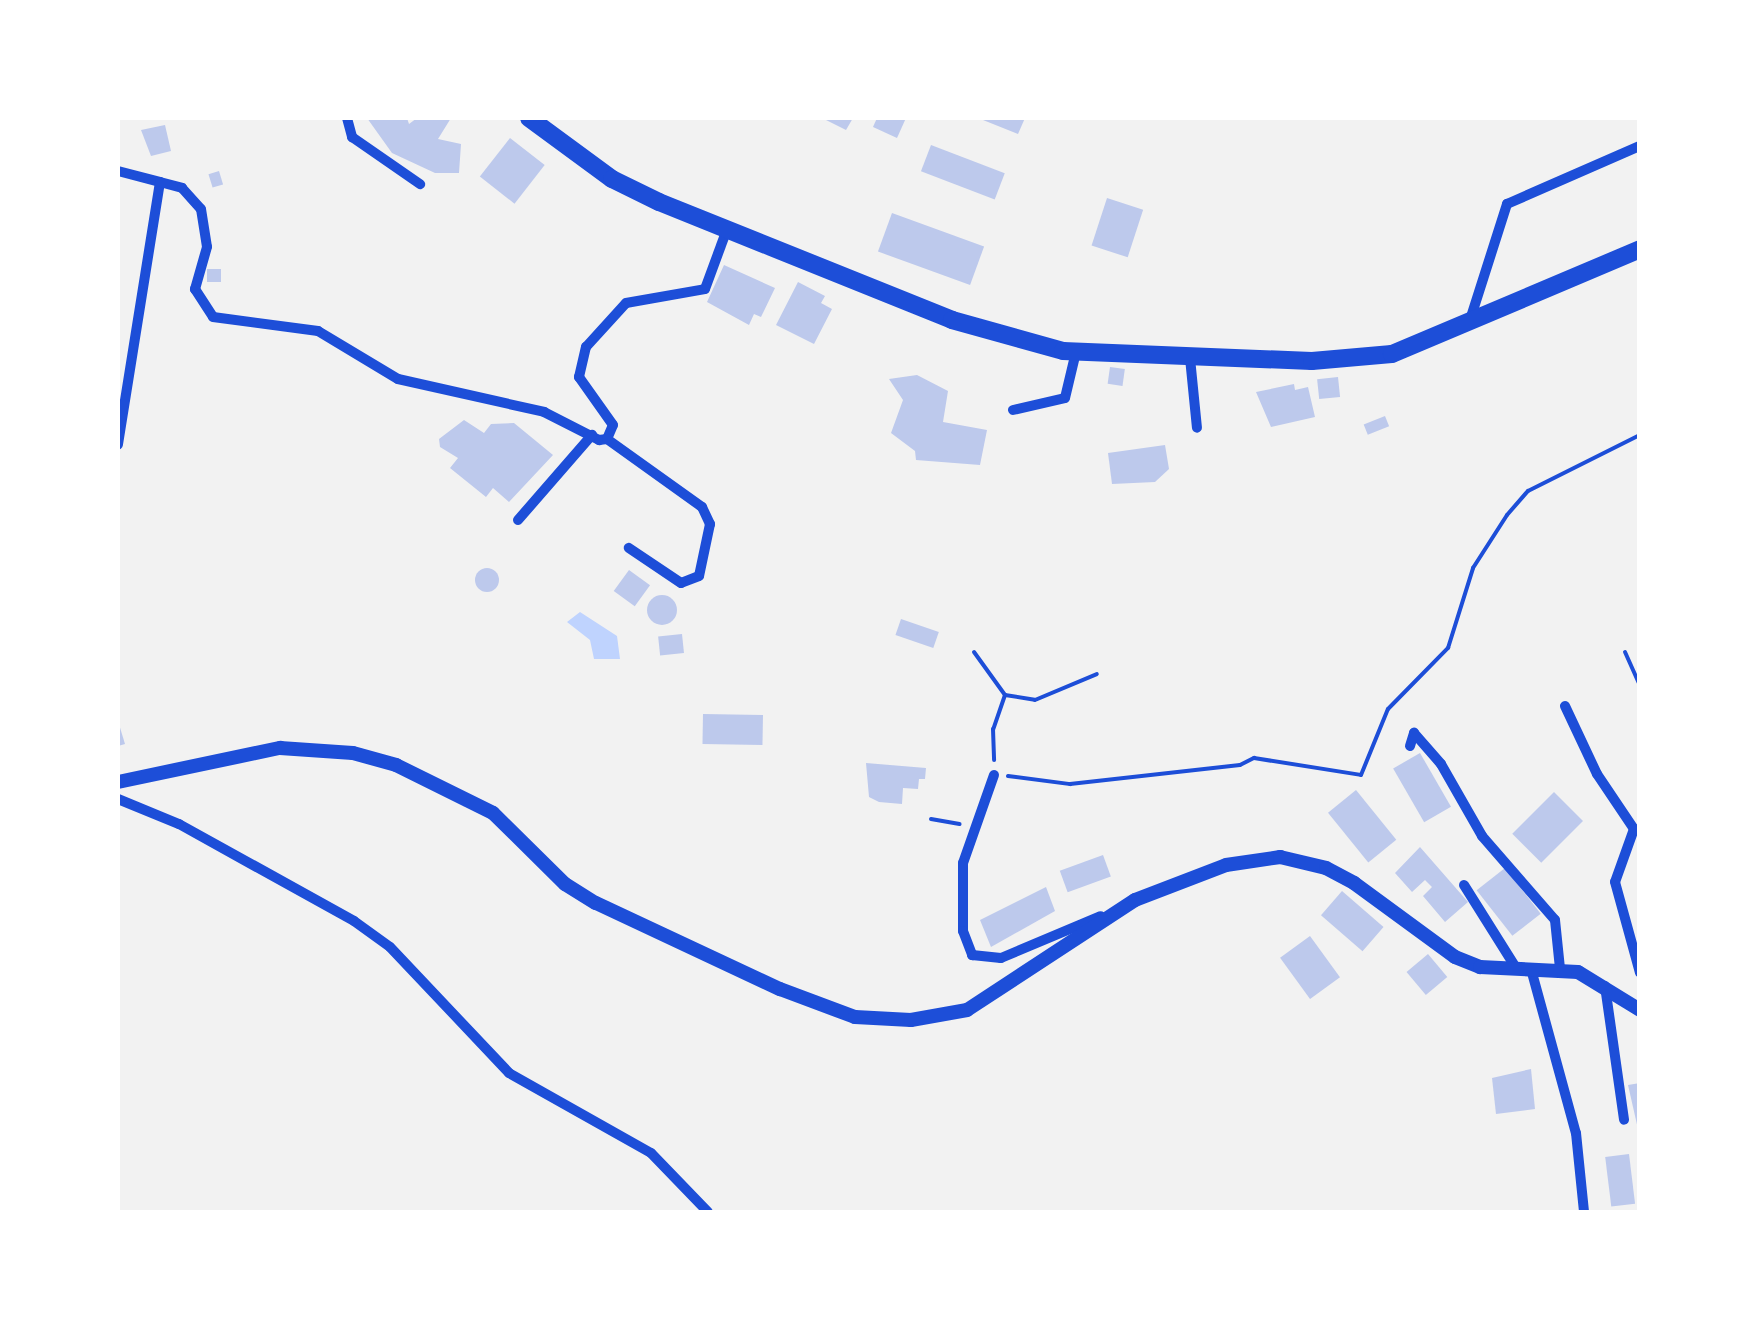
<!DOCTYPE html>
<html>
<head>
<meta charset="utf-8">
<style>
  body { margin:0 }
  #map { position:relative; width:1757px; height:1330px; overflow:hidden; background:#f2f2f2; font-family:Manrope,sans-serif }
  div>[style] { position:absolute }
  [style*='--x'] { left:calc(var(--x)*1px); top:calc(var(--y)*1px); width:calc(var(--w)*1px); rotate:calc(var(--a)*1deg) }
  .water>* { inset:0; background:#bfd3fe }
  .building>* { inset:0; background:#bdc9ec; transform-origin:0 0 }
  .round { border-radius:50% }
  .path>* { height:4px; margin:-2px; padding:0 2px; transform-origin:2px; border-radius:2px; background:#1d4ed8 }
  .minor>* { height:10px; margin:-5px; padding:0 5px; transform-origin:5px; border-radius:5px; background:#1d4ed8 }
  .tertiary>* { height:14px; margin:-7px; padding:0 7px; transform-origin:7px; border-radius:7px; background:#1d4ed8 }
  .primary>* { height:18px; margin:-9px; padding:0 9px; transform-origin:9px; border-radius:9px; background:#1d4ed8 }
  span { translate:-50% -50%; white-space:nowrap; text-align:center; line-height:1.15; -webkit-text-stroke:10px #fff; paint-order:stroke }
  .frame { position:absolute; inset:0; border:120px solid #fff; pointer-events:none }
</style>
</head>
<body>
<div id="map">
  <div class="water">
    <div style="clip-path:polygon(580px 612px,617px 636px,620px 659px,594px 659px,590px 640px,567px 622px)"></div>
  </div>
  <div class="building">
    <div style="clip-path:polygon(367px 118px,407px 118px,409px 124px,417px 118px,451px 118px,438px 139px,461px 144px,459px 173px,435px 173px,392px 153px)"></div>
    <div style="clip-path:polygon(822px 118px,853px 118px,846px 130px)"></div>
    <div style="clip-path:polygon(877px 118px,906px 118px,897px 138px,873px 127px)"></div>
    <div style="clip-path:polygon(978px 118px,1025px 118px,1018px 134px)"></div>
    <div style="clip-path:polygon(165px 125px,171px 151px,151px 156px,141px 130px)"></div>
    <div style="left:510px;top:138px;width:44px;height:49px;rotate:38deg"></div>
    <div style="left:931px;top:145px;width:79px;height:28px;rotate:21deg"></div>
    <div style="left:219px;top:171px;width:14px;height:11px;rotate:73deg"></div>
    <div style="left:1107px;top:198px;width:38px;height:50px;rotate:18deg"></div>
    <div style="left:892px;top:213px;width:98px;height:41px;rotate:20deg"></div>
    <div style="clip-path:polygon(724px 265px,775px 288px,761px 317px,754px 314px,749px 325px,707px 302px)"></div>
    <div style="left:207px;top:269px;width:14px;height:13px"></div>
    <div style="clip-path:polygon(798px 282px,825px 296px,821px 303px,832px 309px,814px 344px,776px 325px)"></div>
    <div style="left:1110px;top:367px;width:15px;height:17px;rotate:8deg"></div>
    <div style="clip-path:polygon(917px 375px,948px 391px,943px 422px,987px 430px,980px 465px,916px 460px,915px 451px,891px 433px,903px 400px,889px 379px)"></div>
    <div style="left:1338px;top:377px;width:20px;height:21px;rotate:84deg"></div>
    <div style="clip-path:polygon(1294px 384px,1295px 390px,1308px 387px,1315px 417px,1271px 427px,1256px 392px)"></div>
    <div style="left:1385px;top:416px;width:11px;height:23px;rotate:68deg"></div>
    <div style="clip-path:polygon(464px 420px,484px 433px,491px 424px,514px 423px,553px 455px,509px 502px,493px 488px,486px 497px,450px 468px,458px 458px,440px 447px,439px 439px)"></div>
    <div style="clip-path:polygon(1165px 445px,1169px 469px,1155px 482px,1112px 484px,1108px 453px)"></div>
    <div class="round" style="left:475px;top:568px;width:24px;height:24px"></div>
    <div style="left:629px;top:570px;width:26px;height:26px;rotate:36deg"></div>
    <div class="round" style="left:647px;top:595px;width:30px;height:30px"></div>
    <div style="left:901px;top:619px;width:40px;height:17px;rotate:19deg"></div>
    <div style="left:682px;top:634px;width:19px;height:24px;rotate:84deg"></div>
    <div style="left:703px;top:714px;width:60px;height:30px;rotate:1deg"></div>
    <div style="clip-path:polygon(118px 721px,125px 744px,118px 746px)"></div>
    <div style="left:1420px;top:753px;width:62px;height:31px;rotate:60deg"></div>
    <div style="clip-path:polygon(866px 763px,926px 768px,925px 779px,919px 779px,918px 789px,903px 788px,902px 804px,879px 802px,869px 797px)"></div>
    <div style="left:1356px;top:790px;width:64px;height:36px;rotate:51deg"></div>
    <div style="left:1554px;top:792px;width:41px;height:59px;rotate:45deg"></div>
    <div style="clip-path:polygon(1420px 847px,1468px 902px,1445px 922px,1423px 896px,1432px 887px,1425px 880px,1412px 892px,1395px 873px)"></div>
    <div style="left:1103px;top:855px;width:23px;height:46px;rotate:70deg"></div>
    <div style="left:1505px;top:868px;width:58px;height:36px;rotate:52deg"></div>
    <div style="clip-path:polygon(1046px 887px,1055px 911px,991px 947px,980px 920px)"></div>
    <div style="left:1342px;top:891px;width:55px;height:32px;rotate:41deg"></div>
    <div style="left:1310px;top:936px;width:51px;height:37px;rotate:54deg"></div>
    <div style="left:1428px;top:954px;width:30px;height:28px;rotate:50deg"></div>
    <div style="clip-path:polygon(1531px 1069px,1535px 1109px,1496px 1114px,1492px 1078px)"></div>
    <div style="clip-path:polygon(1640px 1083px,1640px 1128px,1638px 1129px,1628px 1085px)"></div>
    <div style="left:1629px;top:1154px;width:50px;height:24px;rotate:83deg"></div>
  </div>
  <div class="path">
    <div style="--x:974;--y:652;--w:53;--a:54.2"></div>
    <div style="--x:1005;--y:695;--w:36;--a:109"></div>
    <div style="--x:993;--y:729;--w:31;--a:88"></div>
    <div style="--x:1625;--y:652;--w:37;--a:66"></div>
    <div style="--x:1005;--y:695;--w:30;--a:9"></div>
    <div style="--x:1035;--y:700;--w:67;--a:-22.8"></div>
    <div style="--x:1008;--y:776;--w:63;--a:7.4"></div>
    <div style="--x:1070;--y:784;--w:171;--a:-6.4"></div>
    <div style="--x:1240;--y:765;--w:16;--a:-27"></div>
    <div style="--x:1254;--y:758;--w:108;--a:9"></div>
    <div style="--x:1361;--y:775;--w:71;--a:-67.8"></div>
    <div style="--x:1388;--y:709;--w:86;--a:-45.5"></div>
    <div style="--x:1448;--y:648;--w:84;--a:-72.6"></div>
    <div style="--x:1473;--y:568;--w:63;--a:-57.3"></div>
    <div style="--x:1507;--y:515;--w:32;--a:-49"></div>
    <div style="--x:1528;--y:491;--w:125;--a:-26.6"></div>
    <div style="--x:931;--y:819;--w:29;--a:10"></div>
  </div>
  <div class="minor">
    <div style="--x:347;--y:118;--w:20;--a:75"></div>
    <div style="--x:352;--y:137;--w:83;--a:34.7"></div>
    <div style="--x:118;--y:171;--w:43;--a:14.7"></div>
    <div style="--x:160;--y:182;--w:266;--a:99.1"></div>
    <div style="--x:160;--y:182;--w:23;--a:15"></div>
    <div style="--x:182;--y:188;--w:28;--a:48"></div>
    <div style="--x:201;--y:209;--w:38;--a:81"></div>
    <div style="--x:207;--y:247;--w:44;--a:105.9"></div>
    <div style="--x:195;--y:289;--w:33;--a:57"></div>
    <div style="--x:213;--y:317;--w:106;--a:7.6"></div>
    <div style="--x:318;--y:331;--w:93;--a:31"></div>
    <div style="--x:398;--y:379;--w:150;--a:12.7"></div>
    <div style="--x:544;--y:412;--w:62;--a:27"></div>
    <div style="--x:599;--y:440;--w:8;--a:-7"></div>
    <div style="--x:607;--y:439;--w:15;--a:-67"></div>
    <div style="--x:613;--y:425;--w:59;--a:-125.3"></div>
    <div style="--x:579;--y:377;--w:31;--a:-77"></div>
    <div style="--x:586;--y:347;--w:59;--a:-47.7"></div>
    <div style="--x:626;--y:303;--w:80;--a:-10"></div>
    <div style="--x:705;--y:289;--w:61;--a:-69.8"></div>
    <div style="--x:1470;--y:320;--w:122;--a:-72.3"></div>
    <div style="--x:1507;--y:204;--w:145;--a:-23.6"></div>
    <div style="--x:1190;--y:358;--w:70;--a:84.3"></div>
    <div style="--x:1013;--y:410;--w:53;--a:-13"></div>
    <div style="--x:1065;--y:398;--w:47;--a:-76.6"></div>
    <div style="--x:607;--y:439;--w:117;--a:35.6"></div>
    <div style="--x:702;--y:507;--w:19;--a:65"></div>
    <div style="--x:710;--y:524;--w:53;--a:101.9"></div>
    <div style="--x:699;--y:576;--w:19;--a:159"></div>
    <div style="--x:681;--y:583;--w:63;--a:-146.1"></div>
    <div style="--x:518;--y:520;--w:113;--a:-49"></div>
    <div style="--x:1565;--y:706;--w:75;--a:64.8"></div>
    <div style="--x:1597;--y:774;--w:66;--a:56.1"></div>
    <div style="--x:1634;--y:829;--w:56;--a:109.7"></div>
    <div style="--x:1615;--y:882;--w:94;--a:74.6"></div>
    <div style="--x:1410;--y:746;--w:14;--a:-73"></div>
    <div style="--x:1414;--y:733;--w:41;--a:48.9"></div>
    <div style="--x:1441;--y:764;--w:83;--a:60.3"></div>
    <div style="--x:1482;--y:836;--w:111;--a:49"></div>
    <div style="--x:1555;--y:920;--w:48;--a:84.1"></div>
    <div style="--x:994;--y:775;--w:93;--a:109.4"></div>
    <div style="--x:963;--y:863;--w:68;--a:90"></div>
    <div style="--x:963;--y:931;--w:26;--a:69"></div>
    <div style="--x:972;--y:955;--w:29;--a:6"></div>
    <div style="--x:1001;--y:958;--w:108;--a:-22.8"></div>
    <div style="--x:118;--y:799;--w:66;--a:22.3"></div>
    <div style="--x:179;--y:824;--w:200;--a:29"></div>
    <div style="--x:354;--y:921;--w:44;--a:35.8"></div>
    <div style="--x:390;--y:947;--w:173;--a:46.6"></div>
    <div style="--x:509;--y:1073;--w:163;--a:29.4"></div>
    <div style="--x:651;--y:1153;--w:82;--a:46"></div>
    <div style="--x:1464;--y:885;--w:98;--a:57.9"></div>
    <div style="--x:1531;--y:969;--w:170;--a:74.7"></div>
    <div style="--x:1576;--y:1133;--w:79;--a:84.2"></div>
    <div style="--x:1605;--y:986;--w:135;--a:81.9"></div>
  </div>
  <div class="tertiary">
    <div style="--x:118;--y:782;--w:166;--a:-11.9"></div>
    <div style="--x:280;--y:748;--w:73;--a:3.9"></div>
    <div style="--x:353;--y:753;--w:45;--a:15.6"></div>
    <div style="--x:396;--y:765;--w:108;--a:26.3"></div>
    <div style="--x:493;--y:813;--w:101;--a:44.6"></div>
    <div style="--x:565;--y:884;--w:36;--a:32"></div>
    <div style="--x:596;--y:903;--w:203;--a:25.1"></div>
    <div style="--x:780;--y:989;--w:80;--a:20.5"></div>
    <div style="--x:855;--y:1017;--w:56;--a:3.1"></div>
    <div style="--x:911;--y:1020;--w:57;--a:-10.1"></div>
    <div style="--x:967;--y:1010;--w:201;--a:-33.2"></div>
    <div style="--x:1135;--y:900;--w:97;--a:-21"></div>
    <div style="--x:1226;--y:865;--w:55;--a:-8.4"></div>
    <div style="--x:1280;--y:857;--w:47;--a:13.4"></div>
    <div style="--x:1326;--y:868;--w:32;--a:28"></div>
    <div style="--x:1354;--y:883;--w:125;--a:36.2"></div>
    <div style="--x:1455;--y:957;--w:27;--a:22"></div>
    <div style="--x:1480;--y:967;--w:98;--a:2.9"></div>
    <div style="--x:1578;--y:972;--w:73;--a:31.5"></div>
  </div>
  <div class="primary">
    <div style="--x:529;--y:118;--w:103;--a:36.3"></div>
    <div style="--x:612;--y:179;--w:52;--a:26.1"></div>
    <div style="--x:659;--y:202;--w:316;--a:21.9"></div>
    <div style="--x:952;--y:320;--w:115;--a:15.6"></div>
    <div style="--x:1063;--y:351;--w:249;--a:2.3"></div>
    <div style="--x:1312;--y:361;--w:80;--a:-5"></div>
    <div style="--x:1392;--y:354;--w:269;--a:-22.9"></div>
  </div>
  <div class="frame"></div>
</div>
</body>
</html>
